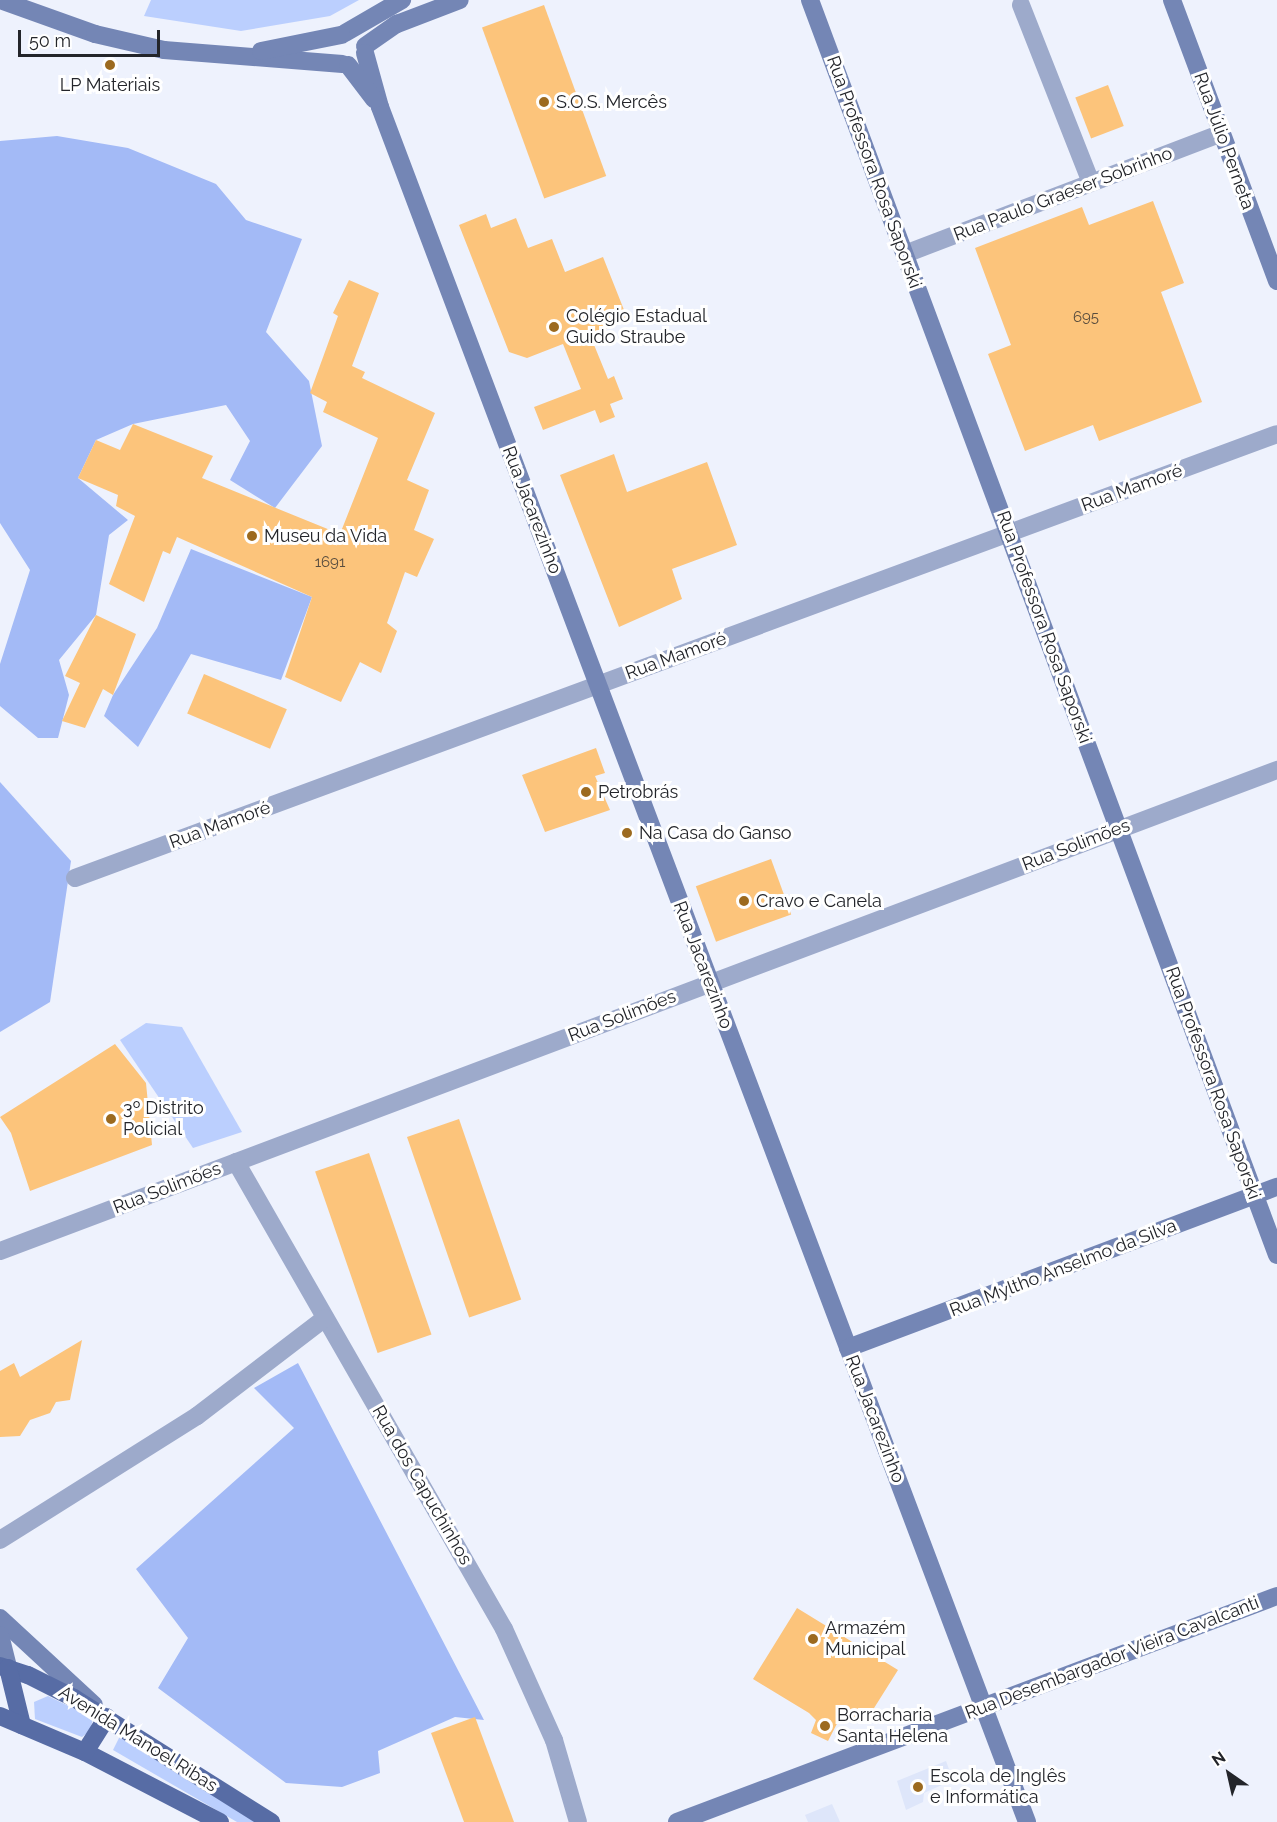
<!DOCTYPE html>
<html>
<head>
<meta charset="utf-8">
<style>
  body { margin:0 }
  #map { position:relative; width:1277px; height:1822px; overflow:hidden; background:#eef2fd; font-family:Raleway,sans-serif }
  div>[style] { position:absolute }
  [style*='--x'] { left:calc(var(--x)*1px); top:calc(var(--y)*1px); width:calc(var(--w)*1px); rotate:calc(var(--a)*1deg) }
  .built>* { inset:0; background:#dee6fa }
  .green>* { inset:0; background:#bbcffe }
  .forest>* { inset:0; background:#a3baf6 }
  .building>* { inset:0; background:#fcc47b; transform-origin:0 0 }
  .street>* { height:18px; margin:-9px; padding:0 9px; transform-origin:9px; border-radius:9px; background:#9daacb }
  .secondary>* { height:18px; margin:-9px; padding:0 9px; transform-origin:9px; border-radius:9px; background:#7486b5 }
  .primary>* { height:18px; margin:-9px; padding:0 9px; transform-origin:9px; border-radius:9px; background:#576ca5 }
  .dots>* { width:16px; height:16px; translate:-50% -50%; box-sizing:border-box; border:3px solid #fff; border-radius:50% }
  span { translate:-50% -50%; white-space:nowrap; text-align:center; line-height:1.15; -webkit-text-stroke:6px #fff; paint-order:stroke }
  .number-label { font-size:15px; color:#594d3e }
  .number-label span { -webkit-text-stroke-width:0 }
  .poi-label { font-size:18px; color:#23252a }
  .left { translate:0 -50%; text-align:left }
  .street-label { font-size:18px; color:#23252a }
  .north { position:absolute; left:1199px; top:1744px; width:60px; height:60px; -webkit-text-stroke:4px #fff; paint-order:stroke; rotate:326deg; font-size:16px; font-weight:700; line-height:24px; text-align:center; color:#23252a }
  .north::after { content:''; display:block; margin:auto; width:21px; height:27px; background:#23252a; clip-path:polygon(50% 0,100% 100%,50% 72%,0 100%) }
  .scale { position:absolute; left:18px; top:30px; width:142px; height:27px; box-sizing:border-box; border:3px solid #23252a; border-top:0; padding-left:8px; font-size:18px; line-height:21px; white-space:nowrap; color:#23252a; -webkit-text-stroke:4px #fff; paint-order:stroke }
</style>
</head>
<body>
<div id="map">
  <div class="built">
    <div style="clip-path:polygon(946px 1761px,953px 1780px,924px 1793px,923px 1802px,906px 1810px,897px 1781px)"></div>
    <div style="clip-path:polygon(832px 1804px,840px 1822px,808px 1822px,805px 1815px)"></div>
  </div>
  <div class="green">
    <div style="clip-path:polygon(151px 0,359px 0,330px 16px,241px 31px,144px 16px)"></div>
    <div style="clip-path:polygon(146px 1023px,182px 1027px,242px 1132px,193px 1148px,120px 1040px)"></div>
    <div style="clip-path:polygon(48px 1696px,93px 1718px,90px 1731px,82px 1737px,35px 1719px,34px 1702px)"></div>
    <div style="clip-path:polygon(120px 1736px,255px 1822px,237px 1822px,113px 1750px)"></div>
  </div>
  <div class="forest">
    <div style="clip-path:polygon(57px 136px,128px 148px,216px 184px,246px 220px,302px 239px,266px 332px,309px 381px,322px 446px,275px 508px,230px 480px,250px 441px,226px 405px,133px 424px,96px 440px,78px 478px,128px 520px,109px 535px,96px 615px,59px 660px,69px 695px,58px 738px,38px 738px,0 706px,0 664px,30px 570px,0 523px,0 141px)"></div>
    <div style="clip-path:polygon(191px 549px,312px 597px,281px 680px,191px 654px,138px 747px,104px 716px,113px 695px,157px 628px)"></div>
    <div style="clip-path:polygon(0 782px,71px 861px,50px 1002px,0 1032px)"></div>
    <div style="clip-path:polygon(298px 1363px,484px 1720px,455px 1717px,378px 1751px,380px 1773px,342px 1787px,286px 1783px,158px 1688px,188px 1638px,136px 1569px,294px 1428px,254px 1388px)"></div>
  </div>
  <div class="building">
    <div style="left:544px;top:5px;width:182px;height:66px;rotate:70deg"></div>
    <div style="left:1108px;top:85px;width:44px;height:35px;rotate:69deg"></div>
    <div style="clip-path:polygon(1153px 201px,1184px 283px,1161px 292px,1202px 402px,1099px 441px,1093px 425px,1025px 451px,988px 354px,1011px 345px,975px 248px,1082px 207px,1089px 225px)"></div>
    <div style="clip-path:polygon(486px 214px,491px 228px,516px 218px,528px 248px,552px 239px,565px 272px,603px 257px,628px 320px,590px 335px,608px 379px,614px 376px,623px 399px,610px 404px,615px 417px,600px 423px,595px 410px,543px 430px,534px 407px,581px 389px,563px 344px,527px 358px,509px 352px,459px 225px)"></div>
    <div style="clip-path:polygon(349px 280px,379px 293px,352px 366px,365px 372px,362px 378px,435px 413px,407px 480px,429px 490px,414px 530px,434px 539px,417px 577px,405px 572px,387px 623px,397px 631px,381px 673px,360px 662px,341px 702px,285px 677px,312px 597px,177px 537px,170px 554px,163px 551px,144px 602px,109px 584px,135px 516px,116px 506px,118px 495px,78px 478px,96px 440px,120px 450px,133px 424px,213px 456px,202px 478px,340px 534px,378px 438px,323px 412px,327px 402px,310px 393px,338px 316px,333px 313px)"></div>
    <div style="clip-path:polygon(614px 454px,627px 492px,707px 462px,737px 545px,672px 569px,682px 599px,619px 627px,560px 475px)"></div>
    <div style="clip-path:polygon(96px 615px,136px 634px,113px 695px,103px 689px,85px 728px,62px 721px,80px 683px,65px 676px)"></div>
    <div style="left:204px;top:674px;width:90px;height:43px;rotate:23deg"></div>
    <div style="clip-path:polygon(596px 748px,605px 773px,595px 776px,610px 810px,545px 832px,522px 775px)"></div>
    <div style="left:771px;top:859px;width:59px;height:80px;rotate:70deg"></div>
    <div style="clip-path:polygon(115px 1044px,146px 1083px,152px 1145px,30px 1191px,11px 1133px,0 1117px)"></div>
    <div style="left:459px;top:1119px;width:191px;height:55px;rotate:71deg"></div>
    <div style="left:369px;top:1153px;width:192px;height:57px;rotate:71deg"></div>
    <div style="clip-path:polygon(82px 1340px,70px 1400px,56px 1402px,50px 1413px,30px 1420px,20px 1436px,0 1437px,0 1371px,14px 1363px,20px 1377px)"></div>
    <div style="clip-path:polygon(797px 1608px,898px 1670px,864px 1724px,843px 1712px,828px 1741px,811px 1733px,816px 1720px,809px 1713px,753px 1679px)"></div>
    <div style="clip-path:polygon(475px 1717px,514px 1822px,464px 1822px,431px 1733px)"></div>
  </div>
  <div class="street">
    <div style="--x:1021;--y:5;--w:191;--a:68.5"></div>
    <div style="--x:905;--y:254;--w:339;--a:-20.9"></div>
    <div style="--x:75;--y:878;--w:1281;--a:-20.27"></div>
    <div style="--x:236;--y:1162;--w:538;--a:60.15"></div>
    <div style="--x:504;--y:1629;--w:122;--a:65.8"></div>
    <div style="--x:554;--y:1740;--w:85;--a:73.7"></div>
    <div style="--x:0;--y:1251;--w:1365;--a:-20.64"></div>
    <div style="--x:0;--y:1540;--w:233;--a:-32.2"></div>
    <div style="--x:197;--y:1416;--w:161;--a:-37.4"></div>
  </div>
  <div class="secondary">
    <div style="--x:0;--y:0;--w:101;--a:19.7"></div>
    <div style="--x:95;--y:34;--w:71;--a:13.1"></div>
    <div style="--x:164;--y:50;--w:179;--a:4.5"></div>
    <div style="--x:810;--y:0;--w:1339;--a:69.59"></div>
    <div style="--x:1172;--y:0;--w:300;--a:69.5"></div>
    <div style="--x:345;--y:33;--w:66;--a:-30.1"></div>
    <div style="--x:365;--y:46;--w:39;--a:-35"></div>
    <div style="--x:397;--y:24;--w:67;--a:-20.9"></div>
    <div style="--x:261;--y:51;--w:82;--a:-11.3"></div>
    <div style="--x:365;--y:53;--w:56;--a:74.5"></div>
    <div style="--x:380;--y:107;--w:1833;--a:69.33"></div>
    <div style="--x:348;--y:65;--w:43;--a:52.6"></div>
    <div style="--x:848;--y:1348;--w:458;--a:-20.6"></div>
    <div style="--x:0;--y:1618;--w:128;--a:42.8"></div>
    <div style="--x:0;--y:1635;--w:34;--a:76"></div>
    <div style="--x:677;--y:1822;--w:641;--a:-20.64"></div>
  </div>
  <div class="primary">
    <div style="--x:0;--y:1666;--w:29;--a:18"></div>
    <div style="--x:28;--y:1675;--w:51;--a:26.6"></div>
    <div style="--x:74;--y:1698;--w:233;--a:32.2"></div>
    <div style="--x:8;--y:1668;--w:59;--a:76.2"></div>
    <div style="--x:0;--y:1716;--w:92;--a:23"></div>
    <div style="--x:85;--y:1752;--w:152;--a:27.4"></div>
    <div style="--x:85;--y:1752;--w:41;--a:-57.8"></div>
  </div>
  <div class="dots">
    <div style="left:110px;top:65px;background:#9c6a1f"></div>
    <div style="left:544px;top:102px;background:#9c6a1f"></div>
    <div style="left:554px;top:327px;background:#9c6a1f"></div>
    <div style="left:252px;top:536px;background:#9c6a1f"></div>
    <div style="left:586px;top:792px;background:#9c6a1f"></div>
    <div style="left:627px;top:833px;background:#9c6a1f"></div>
    <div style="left:744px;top:901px;background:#9c6a1f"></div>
    <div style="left:111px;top:1119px;background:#9c6a1f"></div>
    <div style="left:813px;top:1639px;background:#9c6a1f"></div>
    <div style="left:825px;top:1726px;background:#9c6a1f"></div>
    <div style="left:918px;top:1787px;background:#9c6a1f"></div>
  </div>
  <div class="number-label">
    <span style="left:1086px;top:318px">695</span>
    <span style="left:330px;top:563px">1691</span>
  </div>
  <div class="poi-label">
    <span style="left:110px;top:85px">LP Materiais</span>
    <span class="left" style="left:556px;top:102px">S.O.S. Mercês</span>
    <span class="left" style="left:566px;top:327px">Colégio Estadual<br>Guido Straube</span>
    <span class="left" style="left:264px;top:536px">Museu da Vida</span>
    <span class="left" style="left:598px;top:792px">Petrobrás</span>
    <span class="left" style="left:639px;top:833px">Na Casa do Ganso</span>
    <span class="left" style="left:756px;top:901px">Cravo e Canela</span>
    <span class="left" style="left:123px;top:1119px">3º Distrito<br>Policial</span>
    <span class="left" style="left:825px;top:1639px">Armazém<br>Municipal</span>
    <span class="left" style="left:837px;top:1726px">Borracharia<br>Santa Helena</span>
    <span class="left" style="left:930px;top:1787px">Escola de Inglês<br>e Informática</span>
  </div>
  <div class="street-label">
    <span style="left:1224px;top:141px;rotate:70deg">Rua Júlio Perneta</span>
    <span style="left:874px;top:172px;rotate:70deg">Rua Professora Rosa Saporski</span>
    <span style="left:1063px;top:194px;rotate:-21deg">Rua Paulo Graeser Sobrinho</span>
    <span style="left:1132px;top:488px;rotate:-20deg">Rua Mamoré</span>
    <span style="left:532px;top:510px;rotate:69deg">Rua Jacarezinho</span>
    <span style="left:1044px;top:627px;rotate:70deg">Rua Professora Rosa Saporski</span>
    <span style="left:676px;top:656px;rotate:-20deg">Rua Mamoré</span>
    <span style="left:220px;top:825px;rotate:-20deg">Rua Mamoré</span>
    <span style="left:1076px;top:845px;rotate:-21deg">Rua Solimões</span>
    <span style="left:703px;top:965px;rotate:69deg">Rua Jacarezinho</span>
    <span style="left:622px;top:1016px;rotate:-21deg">Rua Solimões</span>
    <span style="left:1213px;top:1083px;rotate:70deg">Rua Professora Rosa Saporski</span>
    <span style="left:167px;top:1188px;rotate:-21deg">Rua Solimões</span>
    <span style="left:1063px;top:1268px;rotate:-21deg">Rua Myltho Anselmo da Silva</span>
    <span style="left:875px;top:1419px;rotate:69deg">Rua Jacarezinho</span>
    <span style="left:422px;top:1485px;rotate:60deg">Rua dos Capuchinhos</span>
    <span style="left:1112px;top:1658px;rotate:-21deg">Rua Desembargador Vieira Cavalcanti</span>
    <span style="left:138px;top:1739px;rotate:32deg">Avenida Manoel Ribas</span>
  </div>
  <div class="north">N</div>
  <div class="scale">50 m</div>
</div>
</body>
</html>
